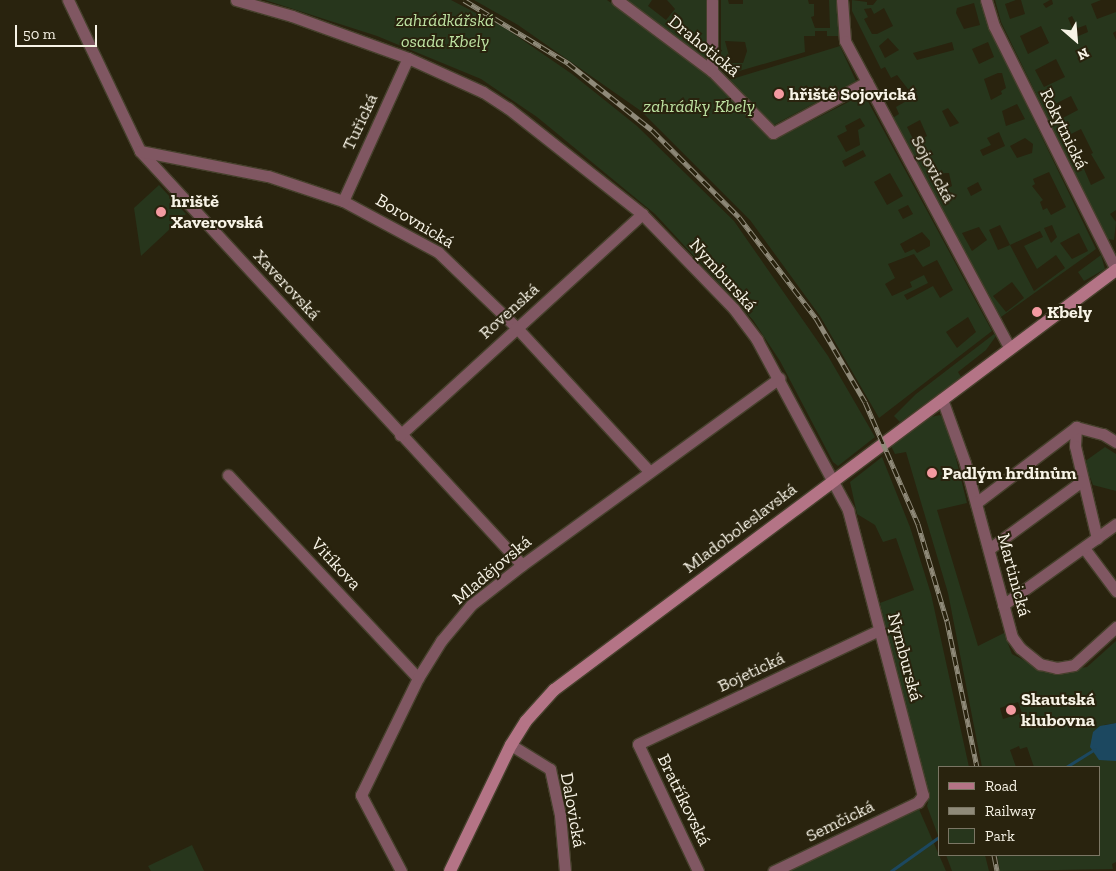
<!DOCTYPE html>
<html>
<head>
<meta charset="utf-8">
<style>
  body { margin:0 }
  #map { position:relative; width:1116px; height:871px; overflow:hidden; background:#29230e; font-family:"Zilla Slab",serif }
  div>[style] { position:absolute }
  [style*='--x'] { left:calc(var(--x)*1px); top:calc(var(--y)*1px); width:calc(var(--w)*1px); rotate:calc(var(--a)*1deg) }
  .green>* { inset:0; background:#27361c }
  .water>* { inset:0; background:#1c4860 }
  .stream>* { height:3px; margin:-1.5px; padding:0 1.5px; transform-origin:1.5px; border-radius:1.5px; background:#1c4860 }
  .roads { filter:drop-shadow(1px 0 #46402c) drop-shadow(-1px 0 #46402c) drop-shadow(0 1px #46402c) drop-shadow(0 -1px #46402c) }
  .street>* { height:11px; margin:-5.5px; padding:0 5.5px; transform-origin:5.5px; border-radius:5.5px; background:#805762 }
  .secondary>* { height:12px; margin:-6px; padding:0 6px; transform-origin:6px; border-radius:6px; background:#b47486 }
  .rail>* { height:5px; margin-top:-2.5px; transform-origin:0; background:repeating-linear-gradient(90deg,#29230e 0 9px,#8f8a79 0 18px); box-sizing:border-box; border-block:1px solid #8f8a79 }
  .dots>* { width:14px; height:14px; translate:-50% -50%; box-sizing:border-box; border:2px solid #29230e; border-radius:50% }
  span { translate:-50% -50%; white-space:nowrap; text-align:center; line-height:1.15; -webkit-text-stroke:4px #29230e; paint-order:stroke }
  .park-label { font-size:18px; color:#bde1a1; font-style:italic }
  .street-label { font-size:18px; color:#f7f3e6 }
  .poi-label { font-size:18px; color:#f7f3e6; font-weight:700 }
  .left { translate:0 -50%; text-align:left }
  .legend { position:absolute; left:938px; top:766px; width:162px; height:90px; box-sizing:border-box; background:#29230e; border:1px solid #7b7664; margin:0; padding:6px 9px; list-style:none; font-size:15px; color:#f7f3e6 }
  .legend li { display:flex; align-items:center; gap:10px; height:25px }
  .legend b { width:25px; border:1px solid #7b7664 }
  .north { position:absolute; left:1051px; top:15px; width:50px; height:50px; -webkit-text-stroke:4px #29230e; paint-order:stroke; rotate:153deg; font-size:14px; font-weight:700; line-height:20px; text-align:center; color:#f7f3e6 }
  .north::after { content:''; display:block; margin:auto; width:18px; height:22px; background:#f7f3e6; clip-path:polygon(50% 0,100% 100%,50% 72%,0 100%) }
  .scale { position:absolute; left:15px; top:25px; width:82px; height:22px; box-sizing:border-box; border:2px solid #f7f3e6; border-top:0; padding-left:6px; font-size:15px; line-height:18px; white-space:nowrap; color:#f7f3e6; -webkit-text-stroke:4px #29230e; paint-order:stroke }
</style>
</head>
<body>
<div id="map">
  <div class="green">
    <div style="clip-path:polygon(265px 0,451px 0,505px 28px,572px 74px,637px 126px,734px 221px,828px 356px,875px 437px,838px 466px,833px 462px,780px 361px,753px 320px,655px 214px,537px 117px,481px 79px,377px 36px)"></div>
    <div style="clip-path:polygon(evenodd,474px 0,607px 0,708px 73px,776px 139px,864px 94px,992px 331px,879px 418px,820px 316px,750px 220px,641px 111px,518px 25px,474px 0,860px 118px,865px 126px,858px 130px,860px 145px,846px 152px,837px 136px,847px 131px,845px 126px,860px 118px,474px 0,863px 150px,866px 156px,845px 167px,842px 161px,863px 150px,474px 0,890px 173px,903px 196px,887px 205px,874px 182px,890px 173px,474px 0,908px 205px,913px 214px,903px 219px,898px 210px,908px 205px,474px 0,922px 232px,930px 241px,930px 246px,917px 253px,914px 249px,905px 253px,900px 244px,922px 232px,474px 0,914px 254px,923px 267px,937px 260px,953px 290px,940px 298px,933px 286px,907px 300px,904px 295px,928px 283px,924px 275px,910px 282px,912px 287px,892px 296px,885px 284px,895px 278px,888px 264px,914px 254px,474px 0,968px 317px,976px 332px,957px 348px,946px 332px,968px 317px)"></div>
    <div style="clip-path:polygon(627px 0,652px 0,648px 6px,666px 20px,675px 9px,667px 0,707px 0,708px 57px,703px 59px)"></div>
    <div style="clip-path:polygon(evenodd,721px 0,728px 0,729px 4px,743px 4px,743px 0,808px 0,809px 4px,814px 4px,814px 16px,811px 17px,815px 28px,830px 28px,829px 0,837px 0,839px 36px,827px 36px,827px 31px,815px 31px,815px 36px,804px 36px,805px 52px,729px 74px,721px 65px,721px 0,725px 41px,745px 42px,747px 51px,743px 63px,731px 63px,725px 41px)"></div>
    <div style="clip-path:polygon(evenodd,852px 0,867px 2px,867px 5px,873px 5px,877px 0,980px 0,989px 28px,1096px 249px,1001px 317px,891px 119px,899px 114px,896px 107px,910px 99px,911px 93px,897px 75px,891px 78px,885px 67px,881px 69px,852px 11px,852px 0,974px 3px,980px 25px,964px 29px,956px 13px,957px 8px,974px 3px,852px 0,871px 8px,874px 14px,884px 8px,893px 26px,877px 34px,872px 34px,864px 19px,868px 17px,864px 9px,871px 8px,852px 0,888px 38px,899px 50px,885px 58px,879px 46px,888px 38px,852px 0,952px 42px,954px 50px,917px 60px,913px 53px,952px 42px,852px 0,988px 42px,994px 57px,979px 64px,972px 49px,988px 42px,852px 0,998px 73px,1002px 73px,1006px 88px,1001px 91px,1002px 94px,991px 100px,984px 79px,998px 73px,852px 0,1017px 104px,1025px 119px,1006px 126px,1002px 111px,1017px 104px,852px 0,948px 108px,959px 123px,950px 127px,942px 111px,948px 108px,852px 0,920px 120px,927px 136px,915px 143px,907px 127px,920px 120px,852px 0,999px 132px,1005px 146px,983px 156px,980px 150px,991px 145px,987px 138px,999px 132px,852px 0,1025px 138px,1033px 144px,1032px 153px,1017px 158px,1010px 146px,1025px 138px,852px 0,1049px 172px,1066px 207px,1051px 215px,1047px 208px,1043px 210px,1040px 202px,1043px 200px,1032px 186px,1035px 184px,1033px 179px,1049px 172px,852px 0,945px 173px,949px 173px,952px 186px,939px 193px,931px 179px,945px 173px,852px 0,978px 182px,982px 190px,971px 196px,967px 188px,978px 182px,852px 0,1000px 225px,1010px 245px,998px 250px,989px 230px,1000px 225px,852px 0,1052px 225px,1057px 237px,1051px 243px,1044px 228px,1052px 225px,852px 0,979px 227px,987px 240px,972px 251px,962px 233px,979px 227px,852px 0,1040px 231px,1043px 237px,1024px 246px,1037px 269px,1056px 255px,1065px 268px,1034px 291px,1010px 245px,1040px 231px,852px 0,1079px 233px,1088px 251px,1072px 259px,1060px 243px,1079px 233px,852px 0,1012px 282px,1024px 298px,1006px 312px,993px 296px,1012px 282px)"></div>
    <div style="clip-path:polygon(evenodd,995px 0,1016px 0,1005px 4px,1010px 19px,1025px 14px,1021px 0,1050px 0,1043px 4px,1046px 8px,1053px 4px,1052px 0,1101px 0,1091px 4px,1097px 19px,1116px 12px,1116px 31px,1113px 33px,1116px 40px,1116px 210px,1110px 214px,1116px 222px,1114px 240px,1108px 239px,1074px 172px,1001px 22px,995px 0,1072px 16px,1078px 28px,1086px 25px,1088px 32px,1076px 37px,1068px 18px,1072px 16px,995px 0,1041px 26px,1049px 43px,1028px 54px,1020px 36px,1041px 26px,995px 0,1056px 59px,1065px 77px,1044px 87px,1035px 70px,1056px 59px,995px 0,1071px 96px,1078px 110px,1059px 120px,1053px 105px,1071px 96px,995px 0,1081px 129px,1093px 153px,1091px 154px,1105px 178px,1091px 185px,1080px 160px,1072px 163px,1068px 154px,1075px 151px,1067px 136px,1081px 129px)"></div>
    <div style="clip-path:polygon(840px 46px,856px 81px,772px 126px,729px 80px)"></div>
    <div style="clip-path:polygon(159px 185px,186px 214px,141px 256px,134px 208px)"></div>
    <div style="clip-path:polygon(1101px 255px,1105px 269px,1084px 281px,1078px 272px)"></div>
    <div style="clip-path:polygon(994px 334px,996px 336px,986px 350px,958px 372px,961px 377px,900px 422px,894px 416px,916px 394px)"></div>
    <div style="clip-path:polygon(evenodd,940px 415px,947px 422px,967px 503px,937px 510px,978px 646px,1004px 633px,1012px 654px,1048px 673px,1087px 667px,1116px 641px,1116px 723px,1104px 725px,1116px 761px,1116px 862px,1112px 864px,1113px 869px,1000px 871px,997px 855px,1100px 855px,1100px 767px,1034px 767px,1027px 747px,1020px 749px,1019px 746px,1010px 750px,1016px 767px,982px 767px,948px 593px,906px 452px,895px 454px,891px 446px,931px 417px,940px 415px,1018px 702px,1022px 713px,1003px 719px,1000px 708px,1018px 702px)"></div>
    <div style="clip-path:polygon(1105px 447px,1116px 454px,1116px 491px,1093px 485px,1084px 462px)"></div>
    <div style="clip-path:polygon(882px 457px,910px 527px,931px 594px,969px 767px,940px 767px,940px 841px,927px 806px,928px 802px,880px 603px,914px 590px,896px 538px,883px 542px,875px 525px,857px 514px,850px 482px)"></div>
    <div style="clip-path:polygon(918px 807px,946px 871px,784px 871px)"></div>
    <div style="clip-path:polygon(192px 845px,204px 871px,151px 871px,148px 866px)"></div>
    <div style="clip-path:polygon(946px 855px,985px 855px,989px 871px,952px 871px)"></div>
  </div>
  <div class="water">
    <div style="clip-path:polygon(1116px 723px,1116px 761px,1099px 760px,1090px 747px,1093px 732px,1100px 726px)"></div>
  </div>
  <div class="stream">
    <div style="--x:1066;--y:767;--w:34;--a:-32"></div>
    <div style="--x:891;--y:871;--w:60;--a:-35.5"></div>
  </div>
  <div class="roads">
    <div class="street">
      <div style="--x:68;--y:0;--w:167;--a:64.5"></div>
      <div style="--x:140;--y:151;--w:563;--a:47.3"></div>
      <div style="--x:236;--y:0;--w:58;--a:15.9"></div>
      <div style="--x:292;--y:16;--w:123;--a:19.9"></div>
      <div style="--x:408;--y:58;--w:82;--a:24.4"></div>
      <div style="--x:483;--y:92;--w:30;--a:33"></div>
      <div style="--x:508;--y:108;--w:171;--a:38.3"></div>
      <div style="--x:642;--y:214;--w:132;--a:45.9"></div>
      <div style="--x:734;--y:309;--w:39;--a:53"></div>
      <div style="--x:757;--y:340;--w:193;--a:61.8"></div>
      <div style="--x:848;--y:510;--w:295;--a:75.3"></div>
      <div style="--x:923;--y:795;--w:9;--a:126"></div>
      <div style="--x:918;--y:802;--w:160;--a:154.4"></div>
      <div style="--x:617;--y:0;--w:119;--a:36.8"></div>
      <div style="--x:712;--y:71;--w:87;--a:45.5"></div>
      <div style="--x:773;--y:133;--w:107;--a:-28.5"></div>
      <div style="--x:842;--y:0;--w:41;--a:85.8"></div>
      <div style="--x:845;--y:41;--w:349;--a:61.8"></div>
      <div style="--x:986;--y:0;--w:27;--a:73"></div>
      <div style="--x:994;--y:26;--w:273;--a:63.4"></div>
      <div style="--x:712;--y:71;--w:71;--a:-90"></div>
      <div style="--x:140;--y:151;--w:130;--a:11.1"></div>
      <div style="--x:268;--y:176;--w:79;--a:18.4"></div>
      <div style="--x:343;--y:201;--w:108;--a:28.2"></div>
      <div style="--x:438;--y:252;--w:108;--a:43.9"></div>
      <div style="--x:516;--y:327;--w:197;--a:47.3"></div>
      <div style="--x:343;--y:201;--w:157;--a:-65.6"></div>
      <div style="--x:942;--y:399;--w:68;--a:70.2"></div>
      <div style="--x:965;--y:463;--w:180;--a:74.9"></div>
      <div style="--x:1012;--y:637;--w:14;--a:54"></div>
      <div style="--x:1020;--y:648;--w:26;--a:39"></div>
      <div style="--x:1040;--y:664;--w:17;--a:13"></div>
      <div style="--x:1057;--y:668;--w:17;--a:-10"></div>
      <div style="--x:1074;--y:665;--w:57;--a:-42.1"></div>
      <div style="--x:1076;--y:427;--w:19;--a:93"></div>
      <div style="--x:1075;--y:446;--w:95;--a:76.6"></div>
      <div style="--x:1076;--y:427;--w:28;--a:15"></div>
      <div style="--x:1103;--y:434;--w:15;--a:32"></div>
      <div style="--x:400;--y:435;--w:328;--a:-42.4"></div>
      <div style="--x:228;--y:475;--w:278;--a:46.9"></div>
      <div style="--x:976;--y:503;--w:126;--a:-37.2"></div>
      <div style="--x:1084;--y:548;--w:54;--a:53.3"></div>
      <div style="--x:989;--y:549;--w:115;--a:-36.2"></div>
      <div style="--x:1003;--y:605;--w:139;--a:-35.6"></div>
      <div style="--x:511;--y:745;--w:46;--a:31.6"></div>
      <div style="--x:550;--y:769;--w:47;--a:77.7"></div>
      <div style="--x:560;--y:815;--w:56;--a:84.9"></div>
      <div style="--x:401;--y:871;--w:86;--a:-117.8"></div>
      <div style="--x:361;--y:795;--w:130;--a:-64"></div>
      <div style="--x:418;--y:678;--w:44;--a:-58.1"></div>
      <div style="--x:441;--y:641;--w:47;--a:-50.2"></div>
      <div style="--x:471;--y:605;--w:65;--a:-38.1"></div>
      <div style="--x:522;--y:565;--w:318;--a:-36"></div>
      <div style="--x:698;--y:871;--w:140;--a:-115.3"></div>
      <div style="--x:638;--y:744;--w:267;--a:-25.3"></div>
    </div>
    <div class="secondary">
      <div style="--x:450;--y:871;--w:140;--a:-64.2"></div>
      <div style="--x:511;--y:745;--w:28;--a:-58"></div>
      <div style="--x:526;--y:721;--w:42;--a:-47.9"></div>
      <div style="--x:554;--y:690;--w:702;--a:-36.77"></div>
    </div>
  </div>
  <div class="rail">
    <div style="--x:464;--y:0;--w:122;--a:31.2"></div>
    <div style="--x:568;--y:63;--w:107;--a:38.6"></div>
    <div style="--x:652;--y:130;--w:123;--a:45"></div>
    <div style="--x:739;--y:217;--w:127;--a:52.7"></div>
    <div style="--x:816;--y:318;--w:97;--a:59.7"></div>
    <div style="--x:865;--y:402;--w:133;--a:66.5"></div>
    <div style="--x:918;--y:524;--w:101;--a:73.4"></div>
    <div style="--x:947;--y:621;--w:149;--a:78.4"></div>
    <div style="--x:994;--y:855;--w:16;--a:79"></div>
  </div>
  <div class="dots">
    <div style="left:779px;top:94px;background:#f49aa1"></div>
    <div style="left:161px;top:212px;background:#f49aa1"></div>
    <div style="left:1037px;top:312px;background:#f49aa1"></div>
    <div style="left:932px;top:473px;background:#f49aa1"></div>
    <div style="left:1011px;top:710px;background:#f49aa1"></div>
  </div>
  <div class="park-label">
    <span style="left:445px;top:31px">zahrádkářská<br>osada Kbely</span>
    <span style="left:699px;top:106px">zahrádky Kbely</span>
  </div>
  <div class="street-label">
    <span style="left:704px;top:46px;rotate:39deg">Drahotická</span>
    <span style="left:360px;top:122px;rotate:-65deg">Tuřická</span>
    <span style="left:1064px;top:129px;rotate:64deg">Rokytnická</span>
    <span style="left:933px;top:169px;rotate:62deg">Sojovická</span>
    <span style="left:415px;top:221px;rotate:31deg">Borovnická</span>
    <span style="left:723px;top:275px;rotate:48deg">Nymburská</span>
    <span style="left:287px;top:285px;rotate:47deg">Xaverovská</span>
    <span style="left:509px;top:311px;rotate:-42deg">Rovenská</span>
    <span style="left:740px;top:528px;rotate:-37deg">Mladoboleslavská</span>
    <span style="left:336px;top:564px;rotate:47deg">Vitíkova</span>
    <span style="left:492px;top:570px;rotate:-40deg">Mladějovská</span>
    <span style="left:1014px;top:575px;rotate:75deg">Martinická</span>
    <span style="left:905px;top:657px;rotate:75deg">Nymburská</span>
    <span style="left:751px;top:672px;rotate:-25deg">Bojetická</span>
    <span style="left:684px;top:800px;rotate:64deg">Bratříkovská</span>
    <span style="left:573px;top:810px;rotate:80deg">Dalovická</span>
    <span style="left:840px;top:821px;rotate:-26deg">Semčická</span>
  </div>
  <div class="poi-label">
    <span class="left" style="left:789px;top:94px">hřiště Sojovická</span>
    <span class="left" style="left:171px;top:212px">hriště<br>Xaverovská</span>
    <span class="left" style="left:1047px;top:312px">Kbely</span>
    <span class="left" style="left:942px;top:473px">Padlým hrdinům</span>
    <span class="left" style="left:1021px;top:710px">Skautská<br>klubovna</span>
  </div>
  <ul class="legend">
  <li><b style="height:6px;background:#b47486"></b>Road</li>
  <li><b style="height:6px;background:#8f8a79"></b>Railway</li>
  <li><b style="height:14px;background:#27361c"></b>Park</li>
  </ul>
  <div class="north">N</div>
  <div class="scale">50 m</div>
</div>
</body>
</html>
